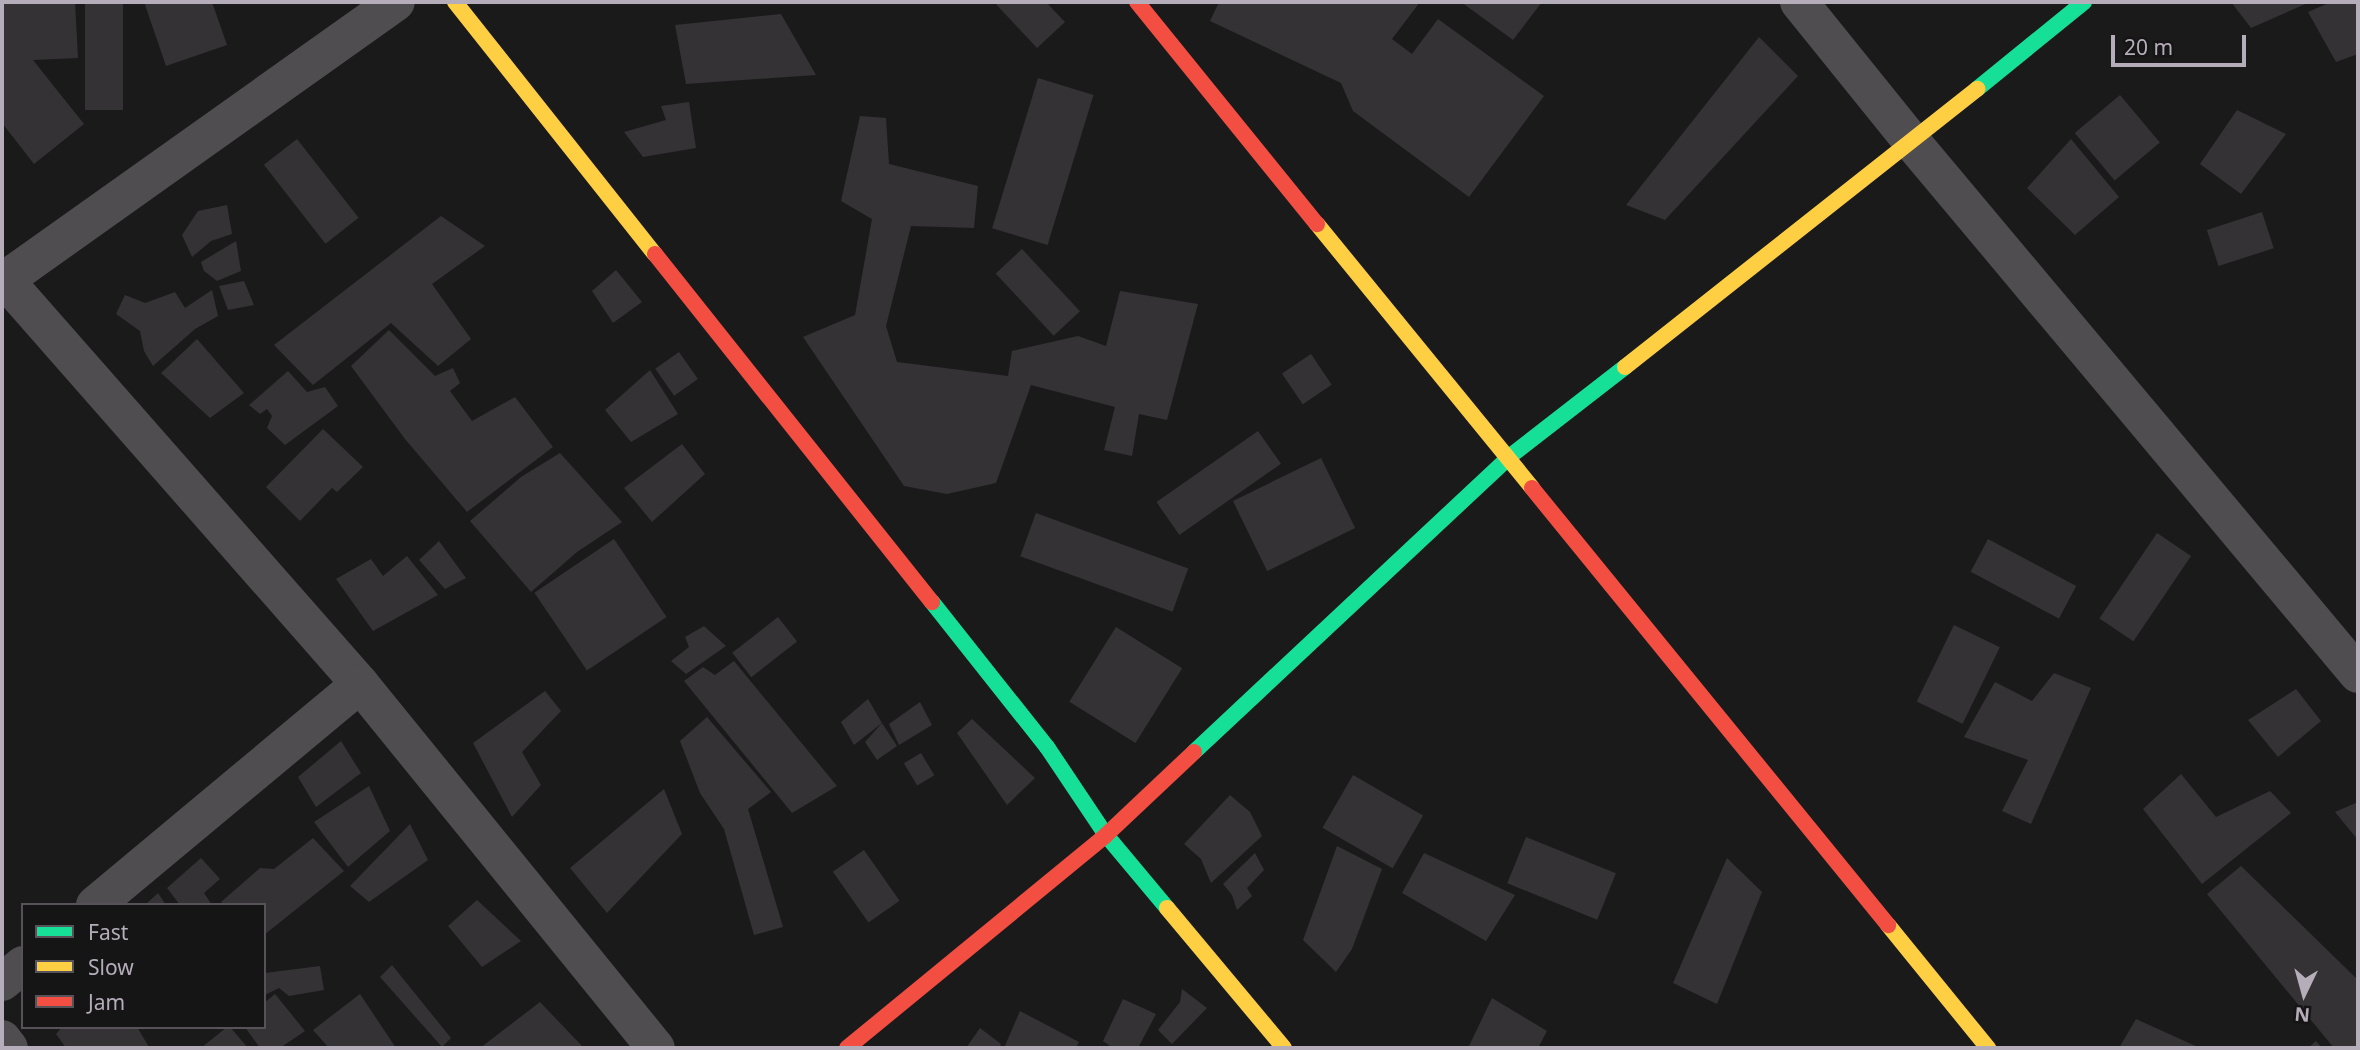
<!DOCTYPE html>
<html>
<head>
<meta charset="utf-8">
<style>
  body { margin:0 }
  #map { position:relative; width:2360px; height:1050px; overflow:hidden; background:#1b1a1b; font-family:"Noto Sans",sans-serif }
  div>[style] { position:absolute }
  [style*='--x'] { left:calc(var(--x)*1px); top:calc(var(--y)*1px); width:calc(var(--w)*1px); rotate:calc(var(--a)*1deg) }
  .building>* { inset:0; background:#343234; transform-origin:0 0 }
  .street>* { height:38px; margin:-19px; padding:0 19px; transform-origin:19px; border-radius:19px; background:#4f4d50 }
  .fast>* { height:16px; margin:-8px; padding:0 8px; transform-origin:8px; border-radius:8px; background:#16e098 }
  .slow>* { height:16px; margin:-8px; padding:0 8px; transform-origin:8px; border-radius:8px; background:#ffcf43 }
  .jam>* { height:16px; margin:-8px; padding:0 8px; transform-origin:8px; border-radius:8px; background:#f24e42 }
  span { translate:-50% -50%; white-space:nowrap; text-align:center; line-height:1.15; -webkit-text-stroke:6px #161516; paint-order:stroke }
  .frame { position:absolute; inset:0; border:4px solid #b6adba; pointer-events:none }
  .legend { position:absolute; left:21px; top:903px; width:245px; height:126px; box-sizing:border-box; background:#161516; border:2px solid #565258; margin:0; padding:9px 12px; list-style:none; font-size:21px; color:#b6adba }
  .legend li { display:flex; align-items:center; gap:14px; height:35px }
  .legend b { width:35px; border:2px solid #565258 }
  .north { position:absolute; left:2269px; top:959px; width:70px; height:70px; -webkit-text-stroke:5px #161516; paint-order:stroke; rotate:185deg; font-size:19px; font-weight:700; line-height:28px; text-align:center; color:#b6adba }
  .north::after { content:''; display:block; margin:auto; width:24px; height:32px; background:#b6adba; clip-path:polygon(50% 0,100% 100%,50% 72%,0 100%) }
  .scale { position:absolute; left:2111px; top:35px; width:135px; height:32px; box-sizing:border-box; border:4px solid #b6adba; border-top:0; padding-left:9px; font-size:21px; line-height:24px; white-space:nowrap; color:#b6adba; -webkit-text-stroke:5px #161516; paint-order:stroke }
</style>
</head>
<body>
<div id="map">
  <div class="building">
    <div style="clip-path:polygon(2px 2px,75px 2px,78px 58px,33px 60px,84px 124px,34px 164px,2px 123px)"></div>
    <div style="left:85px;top:2px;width:38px;height:108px"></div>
    <div style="clip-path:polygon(144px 2px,212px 2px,227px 45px,166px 66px)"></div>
    <div style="clip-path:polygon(994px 2px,1046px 2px,1065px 22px,1037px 48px)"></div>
    <div style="clip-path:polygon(1219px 2px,1420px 2px,1392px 39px,1412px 54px,1438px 19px,1544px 96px,1469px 197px,1353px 111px,1341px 83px,1210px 21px)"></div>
    <div style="clip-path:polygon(1461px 2px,1542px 2px,1513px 40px)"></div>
    <div style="clip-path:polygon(2231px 2px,2310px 2px,2251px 28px)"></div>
    <div style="clip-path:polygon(2331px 2px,2358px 2px,2358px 54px,2336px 62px,2308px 12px)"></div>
    <div style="clip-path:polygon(781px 14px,816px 75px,686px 84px,675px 25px)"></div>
    <div style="clip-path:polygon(1759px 37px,1798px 76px,1665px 220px,1626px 205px)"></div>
    <div style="left:1038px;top:78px;width:58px;height:157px;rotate:17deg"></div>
    <div style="left:2120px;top:95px;width:62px;height:59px;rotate:50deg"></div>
    <div style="clip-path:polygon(689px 102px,696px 148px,643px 157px,624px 132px,666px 120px,661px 106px)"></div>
    <div style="clip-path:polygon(2237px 110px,2286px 134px,2241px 194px,2200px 164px)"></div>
    <div style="clip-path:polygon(860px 116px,886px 118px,889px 164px,978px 186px,974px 228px,911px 226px,886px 326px,897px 362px,1008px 376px,1012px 351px,1078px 336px,1106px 346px,1120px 291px,1198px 304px,1167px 420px,1139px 414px,1132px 456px,1104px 450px,1115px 407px,1031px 385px,996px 483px,947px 494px,904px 486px,803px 337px,855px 315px,872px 219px,841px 201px)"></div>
    <div style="left:297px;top:139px;width:100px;height:42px;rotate:52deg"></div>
    <div style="clip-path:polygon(2071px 139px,2119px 197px,2075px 235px,2027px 188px)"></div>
    <div style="clip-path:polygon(227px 205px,232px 234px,211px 241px,192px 257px,182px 235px,198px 211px)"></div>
    <div style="left:2262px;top:212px;width:38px;height:58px;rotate:72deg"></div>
    <div style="clip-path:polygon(441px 216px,485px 246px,432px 284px,471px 339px,438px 366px,391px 323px,313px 385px,274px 345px)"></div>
    <div style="clip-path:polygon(236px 241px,241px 271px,217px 281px,204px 271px,201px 262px)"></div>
    <div style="left:1022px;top:249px;width:85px;height:36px;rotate:47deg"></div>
    <div style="clip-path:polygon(616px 270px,642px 302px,613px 323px,592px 291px)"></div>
    <div style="clip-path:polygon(244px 281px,254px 305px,228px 310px,219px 286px)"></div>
    <div style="clip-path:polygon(212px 290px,218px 316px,195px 329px,153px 366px,144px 351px,140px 331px,116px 314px,125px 295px,145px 303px,175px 292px,185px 308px)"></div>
    <div style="clip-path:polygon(389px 330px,435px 376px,453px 368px,460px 383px,450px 391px,472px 421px,515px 397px,553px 447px,467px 512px,405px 439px,351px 366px)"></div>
    <div style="clip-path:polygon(197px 339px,244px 393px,210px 418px,161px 373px)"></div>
    <div style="left:679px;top:352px;width:33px;height:29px;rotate:55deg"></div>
    <div style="left:1311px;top:354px;width:37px;height:35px;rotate:56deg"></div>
    <div style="clip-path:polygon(650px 370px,678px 414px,631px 442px,605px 410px)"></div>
    <div style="clip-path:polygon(288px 371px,307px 392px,325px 387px,338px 406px,285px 445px,267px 428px,272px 416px,267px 409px,260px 414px,249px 405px)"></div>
    <div style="clip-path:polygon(323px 429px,363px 467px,337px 492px,332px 488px,300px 521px,266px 487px)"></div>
    <div style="left:1258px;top:431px;width:40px;height:124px;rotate:55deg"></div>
    <div style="clip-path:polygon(682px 444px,705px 474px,652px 522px,624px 488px)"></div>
    <div style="clip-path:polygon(560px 453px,622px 522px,577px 552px,531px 592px,470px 521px,521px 477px)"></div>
    <div style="left:1321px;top:458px;width:78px;height:98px;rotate:64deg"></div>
    <div style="left:1036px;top:513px;width:162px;height:46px;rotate:20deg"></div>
    <div style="left:2157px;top:533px;width:41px;height:103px;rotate:34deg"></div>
    <div style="left:614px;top:539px;width:94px;height:96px;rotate:56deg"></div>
    <div style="left:1988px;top:539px;width:100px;height:37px;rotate:28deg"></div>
    <div style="clip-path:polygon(439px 541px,466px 578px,445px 589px,419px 560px)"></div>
    <div style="clip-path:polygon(407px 556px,438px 595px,373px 631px,336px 579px,371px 559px,383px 576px)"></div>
    <div style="left:778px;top:617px;width:31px;height:58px;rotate:52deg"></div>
    <div style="left:1954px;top:625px;width:51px;height:85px;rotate:26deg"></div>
    <div style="clip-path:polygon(704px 626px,726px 646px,686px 674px,671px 661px,689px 647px,685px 637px)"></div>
    <div style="left:1116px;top:627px;width:78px;height:88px;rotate:32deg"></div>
    <div style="clip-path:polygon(734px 661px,837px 786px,792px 813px,684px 681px,703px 667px,715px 675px)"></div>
    <div style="clip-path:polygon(2054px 673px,2091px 688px,2031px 824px,2002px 811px,2028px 760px,1964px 737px,1995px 682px,2032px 701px)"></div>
    <div style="clip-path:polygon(2296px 689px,2321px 721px,2278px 757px,2248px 720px)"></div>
    <div style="clip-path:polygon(545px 691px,561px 711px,522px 752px,541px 785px,512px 817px,473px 743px)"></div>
    <div style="clip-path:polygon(868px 699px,882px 723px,854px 745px,841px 722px)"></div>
    <div style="clip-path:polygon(920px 702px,932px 725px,899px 745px,889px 724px)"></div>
    <div style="clip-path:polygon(707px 717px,771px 792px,748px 809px,783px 927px,754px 935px,724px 829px,700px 793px,680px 741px)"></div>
    <div style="clip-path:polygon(972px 719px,1035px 778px,1007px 805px,957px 733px)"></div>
    <div style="clip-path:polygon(882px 723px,897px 746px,877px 760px,865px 742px)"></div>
    <div style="clip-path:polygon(341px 741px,361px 773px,316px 807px,298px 777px)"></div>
    <div style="left:921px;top:753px;width:26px;height:20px;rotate:59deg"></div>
    <div style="clip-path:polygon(2181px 774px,2216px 817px,2270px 791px,2291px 813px,2202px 884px,2143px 809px)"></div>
    <div style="left:1353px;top:775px;width:81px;height:61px;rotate:30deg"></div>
    <div style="clip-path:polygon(369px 786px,390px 831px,348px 867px,314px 822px)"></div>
    <div style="clip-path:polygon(664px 789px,682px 834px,607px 913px,570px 868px)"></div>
    <div style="clip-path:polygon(1230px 795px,1250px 812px,1262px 836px,1211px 883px,1201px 859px,1184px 844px)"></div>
    <div style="clip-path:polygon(2358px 802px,2358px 840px,2335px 812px)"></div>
    <div style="clip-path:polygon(410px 824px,428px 860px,369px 902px,350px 886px)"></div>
    <div style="left:1526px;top:837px;width:97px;height:50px;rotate:22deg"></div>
    <div style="clip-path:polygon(313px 838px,344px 871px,264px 935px,264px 905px,225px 905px,221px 902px,260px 868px,274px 869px)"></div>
    <div style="clip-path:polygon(1337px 846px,1382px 869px,1352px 949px,1336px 972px,1303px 940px)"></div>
    <div style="left:864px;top:850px;width:62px;height:38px;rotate:55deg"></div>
    <div style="clip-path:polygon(1255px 853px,1264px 870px,1247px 888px,1252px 896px,1237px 910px,1232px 895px,1223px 884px)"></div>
    <div style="clip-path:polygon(1424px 853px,1515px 895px,1486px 941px,1402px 893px)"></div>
    <div style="clip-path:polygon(201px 858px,220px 879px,204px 893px,212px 905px,180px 905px,167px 888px)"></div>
    <div style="clip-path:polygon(1727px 858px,1762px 892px,1717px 1004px,1673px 983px)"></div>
    <div style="clip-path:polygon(2241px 866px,2358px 980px,2358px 1048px,2334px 1048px,2207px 894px)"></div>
    <div style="clip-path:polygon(158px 893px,166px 905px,145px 905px)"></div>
    <div style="clip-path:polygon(477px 900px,521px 941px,482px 967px,448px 926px)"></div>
    <div style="clip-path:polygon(392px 965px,451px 1038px,442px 1047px,380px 977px)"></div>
    <div style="clip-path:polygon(320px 966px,324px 990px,289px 996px,279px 988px,265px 995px,265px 973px)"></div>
    <div style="clip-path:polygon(1182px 989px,1207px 1008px,1172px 1044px,1158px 1030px,1180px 1002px)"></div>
    <div style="clip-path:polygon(275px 994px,305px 1031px,280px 1048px,260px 1048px,245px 1027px,264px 1027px,264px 1003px)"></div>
    <div style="clip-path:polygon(360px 994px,396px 1048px,329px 1048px,313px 1030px)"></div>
    <div style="clip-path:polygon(1492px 998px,1547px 1031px,1538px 1048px,1468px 1048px)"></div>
    <div style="clip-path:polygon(1123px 999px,1156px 1014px,1138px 1048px,1113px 1048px,1103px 1041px)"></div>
    <div style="clip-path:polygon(540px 1002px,584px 1048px,480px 1048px)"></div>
    <div style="clip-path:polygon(1020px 1011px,1079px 1042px,1076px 1048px,1004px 1048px)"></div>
    <div style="clip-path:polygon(2136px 1019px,2200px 1048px,2119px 1048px)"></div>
    <div style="clip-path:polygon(62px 1027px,137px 1027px,149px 1047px,66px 1048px,56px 1034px)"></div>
    <div style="clip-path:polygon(227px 1027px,230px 1027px,248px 1048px,201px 1048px)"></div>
    <div style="clip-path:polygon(980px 1028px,1001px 1044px,999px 1048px,966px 1048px)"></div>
    <div style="clip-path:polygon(2316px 1041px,2322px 1048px,2308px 1048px)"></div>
  </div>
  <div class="street">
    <div style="--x:1799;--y:2;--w:180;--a:51.1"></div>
    <div style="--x:1912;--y:142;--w:694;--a:50.03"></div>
    <div style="--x:5;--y:280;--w:538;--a:48.69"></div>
    <div style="--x:360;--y:684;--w:469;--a:50.9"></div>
    <div style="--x:2;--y:282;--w:483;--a:-35.4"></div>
    <div style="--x:95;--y:905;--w:345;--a:-39.8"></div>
    <div style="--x:2;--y:982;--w:27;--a:-39"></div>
    <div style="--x:2;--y:1039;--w:11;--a:52"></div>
  </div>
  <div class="fast">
    <div style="--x:1977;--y:89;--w:138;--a:-39.1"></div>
    <div style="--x:932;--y:602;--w:185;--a:51.6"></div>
    <div style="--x:1047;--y:747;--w:106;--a:56.2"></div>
    <div style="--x:1106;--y:835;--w:95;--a:50.1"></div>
    <div style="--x:1194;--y:752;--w:432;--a:-43.1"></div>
    <div style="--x:1509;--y:457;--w:147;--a:-37.8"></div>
  </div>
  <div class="slow">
    <div style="--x:455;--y:2;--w:322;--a:51.6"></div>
    <div style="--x:1317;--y:224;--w:340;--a:50.8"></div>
    <div style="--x:1625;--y:367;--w:449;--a:-38.3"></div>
    <div style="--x:1167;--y:908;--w:182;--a:50.1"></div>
    <div style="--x:1888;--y:925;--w:159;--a:50.9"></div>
  </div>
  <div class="jam">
    <div style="--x:1137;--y:2;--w:286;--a:51"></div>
    <div style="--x:655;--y:254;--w:445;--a:51.5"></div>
    <div style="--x:1532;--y:488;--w:564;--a:50.83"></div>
    <div style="--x:847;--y:1048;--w:335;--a:-39.4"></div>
    <div style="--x:1106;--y:835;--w:121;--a:-43.3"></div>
  </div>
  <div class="frame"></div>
  <ul class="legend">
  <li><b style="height:9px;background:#16e098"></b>Fast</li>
  <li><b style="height:9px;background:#ffcf43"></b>Slow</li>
  <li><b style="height:9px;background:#f24e42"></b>Jam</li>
  </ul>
  <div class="north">N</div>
  <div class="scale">20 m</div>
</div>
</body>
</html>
